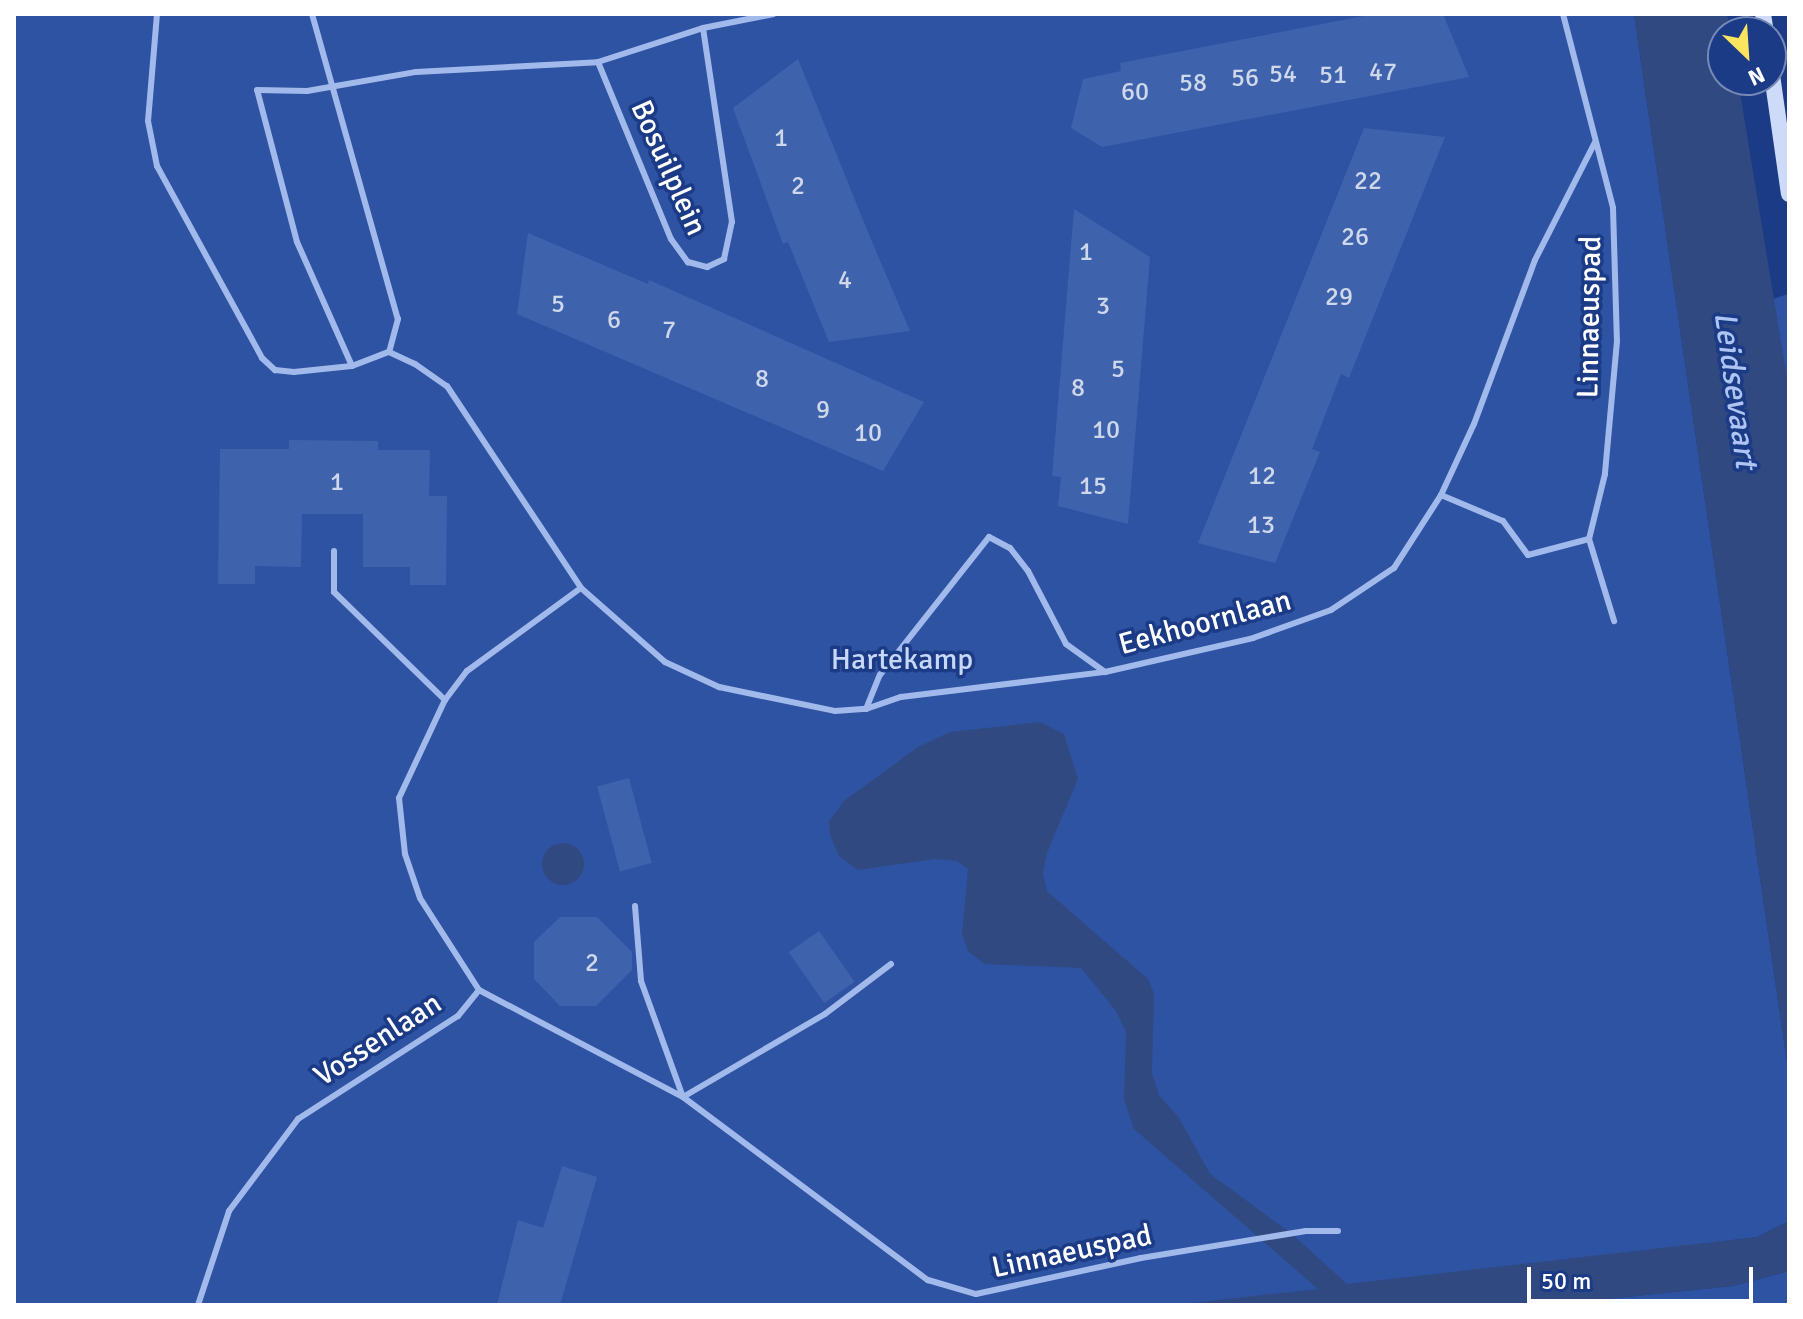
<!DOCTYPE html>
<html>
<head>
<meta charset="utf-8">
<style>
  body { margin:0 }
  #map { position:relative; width:1803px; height:1319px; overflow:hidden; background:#1b3b86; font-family:Signika,sans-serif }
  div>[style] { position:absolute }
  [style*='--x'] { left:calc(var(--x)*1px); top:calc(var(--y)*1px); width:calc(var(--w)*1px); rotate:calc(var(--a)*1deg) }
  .green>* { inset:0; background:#2e53a3 }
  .water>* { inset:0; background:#314981 }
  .round { border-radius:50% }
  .building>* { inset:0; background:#3f62ad; transform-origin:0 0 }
  .lane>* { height:6px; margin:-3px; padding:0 3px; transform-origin:3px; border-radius:3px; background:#a2baeb }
  .secondary>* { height:16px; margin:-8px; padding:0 8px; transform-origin:8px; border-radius:8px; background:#cedbf8 }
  span { translate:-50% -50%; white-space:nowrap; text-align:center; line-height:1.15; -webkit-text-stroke:7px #1b3b86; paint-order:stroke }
  .number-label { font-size:26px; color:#cfd8ea }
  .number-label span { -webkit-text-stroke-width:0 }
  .street-label { font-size:30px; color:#fff }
  .park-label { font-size:30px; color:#c7d7f8 }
  .water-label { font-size:32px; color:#aec4f3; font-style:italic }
  .frame { position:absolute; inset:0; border:16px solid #fff; pointer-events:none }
  .north { position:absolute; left:1707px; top:16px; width:80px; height:80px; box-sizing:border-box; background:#1b3b86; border:2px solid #7689b6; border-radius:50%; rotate:155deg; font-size:22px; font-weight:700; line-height:32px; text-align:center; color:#fff }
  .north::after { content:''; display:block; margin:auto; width:28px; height:36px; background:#fde45f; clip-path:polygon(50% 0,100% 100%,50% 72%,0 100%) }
  .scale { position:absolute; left:1527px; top:1267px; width:226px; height:36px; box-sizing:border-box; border:4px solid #fff; border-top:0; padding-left:10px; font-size:24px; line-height:28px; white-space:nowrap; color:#fff; -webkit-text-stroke:6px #1b3b86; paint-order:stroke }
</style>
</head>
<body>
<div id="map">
  <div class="green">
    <div style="clip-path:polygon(14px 14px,1634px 14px,1789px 1076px,1789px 1221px,1757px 1237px,1222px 1305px,14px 1305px)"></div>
    <div style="clip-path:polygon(1788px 294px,1789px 303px,1789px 392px,1773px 299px)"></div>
    <div style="clip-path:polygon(1789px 1271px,1789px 1305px,1548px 1305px,1733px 1286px)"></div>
  </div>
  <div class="water">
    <div style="clip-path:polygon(1634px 14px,1727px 14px,1730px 32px,1723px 32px,1723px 80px,1738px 80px,1789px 391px,1789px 1076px)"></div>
    <div style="clip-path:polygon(1040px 722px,1064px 734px,1078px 779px,1047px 853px,1043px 873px,1047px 891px,1148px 979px,1154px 994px,1152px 1073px,1159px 1095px,1179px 1118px,1210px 1174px,1291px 1233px,1347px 1284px,1757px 1237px,1789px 1221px,1789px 1271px,1733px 1286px,1548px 1305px,1173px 1305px,1318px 1289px,1134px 1129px,1124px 1100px,1126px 1032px,1116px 1011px,1081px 968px,984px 964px,968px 951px,962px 934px,968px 869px,957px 861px,935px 859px,858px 870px,839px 856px,830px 835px,829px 821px,844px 801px,918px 747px,950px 732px)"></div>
    <div class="round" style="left:542px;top:843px;width:42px;height:42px"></div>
  </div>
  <div class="building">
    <div style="clip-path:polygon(1374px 14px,1443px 14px,1469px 77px,1102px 147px,1071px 128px,1083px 79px,1121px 71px,1120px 63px)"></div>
    <div style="clip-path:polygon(798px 59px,870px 237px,910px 331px,829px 342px,788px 242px,783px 244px,733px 108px)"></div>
    <div style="clip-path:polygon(1364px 128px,1445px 137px,1349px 378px,1341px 374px,1312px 449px,1320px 452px,1275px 563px,1198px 543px)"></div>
    <div style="clip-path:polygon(1074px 209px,1150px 257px,1128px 524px,1058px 506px,1061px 477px,1052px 476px)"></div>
    <div style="clip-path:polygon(528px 233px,648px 284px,649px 280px,924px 402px,883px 471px,517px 314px)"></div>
    <div style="clip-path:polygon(289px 440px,378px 441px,378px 450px,430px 450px,429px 496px,447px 496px,446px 585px,410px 585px,410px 567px,363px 567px,363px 514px,302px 514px,301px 567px,255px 566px,255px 584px,218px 584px,220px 449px,289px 449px)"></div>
    <div style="left:629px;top:778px;width:88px;height:33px;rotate:75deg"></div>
    <div style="clip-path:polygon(560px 917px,597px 917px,632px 952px,632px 970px,596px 1006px,560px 1006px,534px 979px,534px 942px)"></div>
    <div style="left:819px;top:931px;width:62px;height:37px;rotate:55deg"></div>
    <div style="clip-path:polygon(562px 1166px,597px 1177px,560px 1305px,497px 1305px,518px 1220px,543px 1228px)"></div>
  </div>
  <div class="lane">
    <div style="--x:157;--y:14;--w:107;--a:94.8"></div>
    <div style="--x:148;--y:121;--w:46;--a:78.7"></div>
    <div style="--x:157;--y:166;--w:219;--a:61.3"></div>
    <div style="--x:262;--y:358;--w:18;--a:43"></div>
    <div style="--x:275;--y:370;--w:19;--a:6"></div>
    <div style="--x:294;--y:372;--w:58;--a:-5.9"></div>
    <div style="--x:352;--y:366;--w:40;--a:-21"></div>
    <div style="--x:389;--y:352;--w:29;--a:25"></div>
    <div style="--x:415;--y:364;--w:39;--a:35"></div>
    <div style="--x:447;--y:386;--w:242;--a:56.4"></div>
    <div style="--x:581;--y:588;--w:112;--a:41.4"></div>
    <div style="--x:665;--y:662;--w:60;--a:24.8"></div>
    <div style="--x:719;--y:687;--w:118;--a:11.7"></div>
    <div style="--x:835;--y:711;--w:31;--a:-4"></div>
    <div style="--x:866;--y:709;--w:37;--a:-19"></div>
    <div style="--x:901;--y:697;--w:206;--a:-7"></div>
    <div style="--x:1105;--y:672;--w:152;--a:-12.9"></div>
    <div style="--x:1253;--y:638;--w:83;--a:-19.7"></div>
    <div style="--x:1331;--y:610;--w:76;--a:-33.7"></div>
    <div style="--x:1394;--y:568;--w:87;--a:-57.2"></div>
    <div style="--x:1441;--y:495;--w:78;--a:-65.1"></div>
    <div style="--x:1474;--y:424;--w:175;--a:-69.6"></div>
    <div style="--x:1535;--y:260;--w:132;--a:-63"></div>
    <div style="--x:312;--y:14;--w:317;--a:74.3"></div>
    <div style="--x:398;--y:319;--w:34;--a:105"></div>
    <div style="--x:1563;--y:14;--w:200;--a:75.5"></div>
    <div style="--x:1613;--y:208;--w:133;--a:88.3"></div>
    <div style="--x:1617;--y:341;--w:134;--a:95.2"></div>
    <div style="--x:1605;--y:474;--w:67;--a:103.8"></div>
    <div style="--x:1589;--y:539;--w:86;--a:73"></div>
    <div style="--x:598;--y:62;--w:191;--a:67.6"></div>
    <div style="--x:671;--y:239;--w:29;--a:54"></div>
    <div style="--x:688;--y:262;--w:20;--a:15"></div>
    <div style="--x:707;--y:267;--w:19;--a:-25"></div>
    <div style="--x:724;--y:259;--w:38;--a:-78"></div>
    <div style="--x:732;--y:222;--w:196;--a:-98.5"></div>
    <div style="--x:352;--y:366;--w:136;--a:-113.9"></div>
    <div style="--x:297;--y:242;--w:157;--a:-104.7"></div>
    <div style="--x:257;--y:90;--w:50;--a:1.1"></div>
    <div style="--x:307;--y:91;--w:111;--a:-9.9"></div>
    <div style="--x:416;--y:72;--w:182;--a:-3.1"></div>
    <div style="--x:598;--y:62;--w:110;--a:-17.9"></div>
    <div style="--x:703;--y:28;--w:72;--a:-11.2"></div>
    <div style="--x:1441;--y:495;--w:67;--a:22.8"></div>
    <div style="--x:1503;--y:521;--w:42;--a:53.7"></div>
    <div style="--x:1528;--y:555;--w:63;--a:-14.7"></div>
    <div style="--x:334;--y:551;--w:41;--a:90"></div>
    <div style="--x:334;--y:592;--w:155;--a:44.2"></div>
    <div style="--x:866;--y:709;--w:37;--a:-68"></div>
    <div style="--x:880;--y:675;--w:176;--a:-51.7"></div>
    <div style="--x:989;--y:537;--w:24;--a:28"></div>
    <div style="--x:1010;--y:548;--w:29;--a:52"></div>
    <div style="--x:1028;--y:571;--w:82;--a:62.5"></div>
    <div style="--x:1066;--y:644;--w:48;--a:35.7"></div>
    <div style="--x:635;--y:906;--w:75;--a:85.4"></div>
    <div style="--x:641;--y:981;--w:123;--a:70.1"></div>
    <div style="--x:891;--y:964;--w:83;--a:142.9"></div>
    <div style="--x:825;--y:1014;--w:164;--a:149.7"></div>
    <div style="--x:683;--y:1097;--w:306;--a:36.8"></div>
    <div style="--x:928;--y:1280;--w:50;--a:16.3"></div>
    <div style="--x:976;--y:1294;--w:169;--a:-12.3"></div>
    <div style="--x:1141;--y:1258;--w:167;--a:-9.3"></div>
    <div style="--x:1306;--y:1231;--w:32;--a:0"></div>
    <div style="--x:479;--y:990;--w:230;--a:27.7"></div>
    <div style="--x:198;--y:1305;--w:99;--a:-71.7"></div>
    <div style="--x:229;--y:1211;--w:115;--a:-53.1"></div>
    <div style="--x:298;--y:1119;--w:190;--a:-32.8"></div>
    <div style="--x:458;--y:1016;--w:33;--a:-51"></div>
    <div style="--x:479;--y:990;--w:109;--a:-122.7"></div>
    <div style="--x:420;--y:898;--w:46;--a:-108.8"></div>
    <div style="--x:405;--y:854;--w:56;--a:-96.1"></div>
    <div style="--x:399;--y:798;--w:108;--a:-64.9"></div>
    <div style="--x:445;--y:700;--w:36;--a:-53"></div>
    <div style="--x:467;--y:671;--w:141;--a:-36.1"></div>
  </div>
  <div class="secondary">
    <div style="--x:1763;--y:14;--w:18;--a:81"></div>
    <div style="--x:1771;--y:68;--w:127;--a:81.9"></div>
  </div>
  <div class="number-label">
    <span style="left:1383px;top:73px">47</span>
    <span style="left:1283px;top:75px">54</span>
    <span style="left:1333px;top:76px">51</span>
    <span style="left:1245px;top:79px">56</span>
    <span style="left:1193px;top:84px">58</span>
    <span style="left:1135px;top:93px">60</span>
    <span style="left:781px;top:139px">1</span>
    <span style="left:1368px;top:182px">22</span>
    <span style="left:798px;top:187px">2</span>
    <span style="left:1355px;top:238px">26</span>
    <span style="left:1086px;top:253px">1</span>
    <span style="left:845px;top:281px">4</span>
    <span style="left:1339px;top:298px">29</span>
    <span style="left:558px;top:305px">5</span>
    <span style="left:1103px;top:307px">3</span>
    <span style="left:614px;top:321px">6</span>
    <span style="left:669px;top:331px">7</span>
    <span style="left:1118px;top:370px">5</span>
    <span style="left:762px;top:380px">8</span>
    <span style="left:1078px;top:389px">8</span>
    <span style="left:823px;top:411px">9</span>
    <span style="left:1106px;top:431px">10</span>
    <span style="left:868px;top:434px">10</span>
    <span style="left:1262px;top:477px">12</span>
    <span style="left:337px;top:483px">1</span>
    <span style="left:1093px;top:487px">15</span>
    <span style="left:1261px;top:526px">13</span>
    <span style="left:592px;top:964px">2</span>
  </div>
  <div class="street-label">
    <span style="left:668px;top:168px;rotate:66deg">Bosuilplein</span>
    <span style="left:1590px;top:317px;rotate:-89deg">Linnaeuspad</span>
    <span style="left:1205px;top:623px;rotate:-15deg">Eekhoornlaan</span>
    <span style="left:378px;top:1040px;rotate:-33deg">Vossenlaan</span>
    <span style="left:1072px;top:1252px;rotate:-12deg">Linnaeuspad</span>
  </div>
  <div class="park-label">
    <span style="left:902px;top:660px">Hartekamp</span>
  </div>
  <div class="water-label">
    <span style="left:1735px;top:390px;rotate:82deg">Leidsevaart</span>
  </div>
  <div class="frame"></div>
  <div class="north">N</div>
  <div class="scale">50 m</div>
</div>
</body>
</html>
